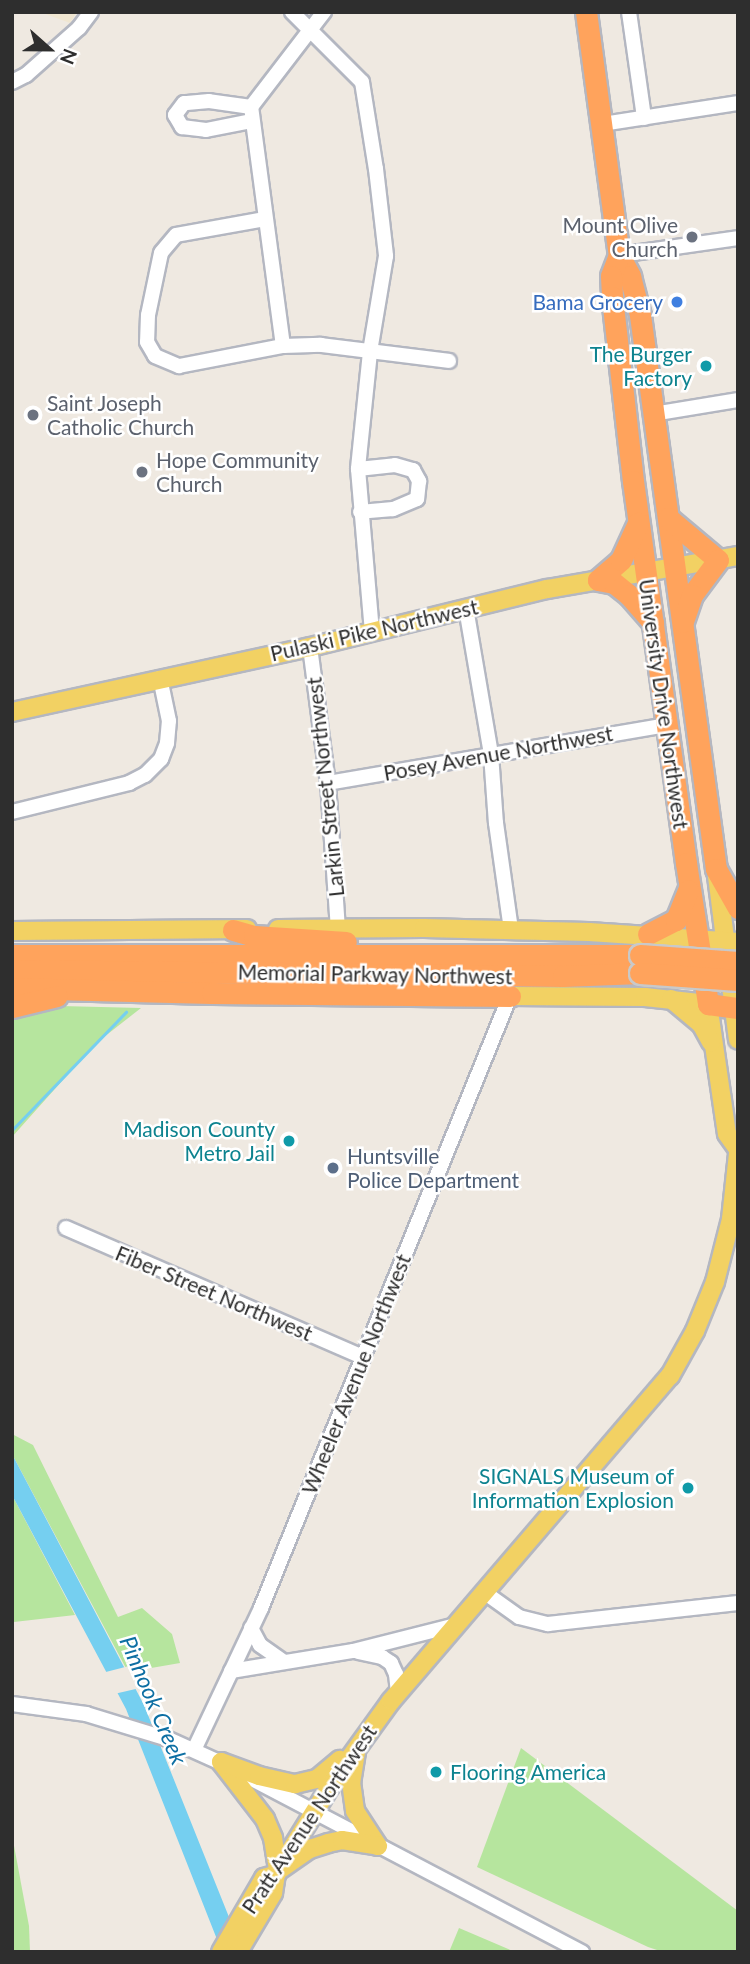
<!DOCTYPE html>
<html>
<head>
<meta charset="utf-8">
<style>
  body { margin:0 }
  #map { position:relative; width:750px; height:1964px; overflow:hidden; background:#efe9e1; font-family:Lato,sans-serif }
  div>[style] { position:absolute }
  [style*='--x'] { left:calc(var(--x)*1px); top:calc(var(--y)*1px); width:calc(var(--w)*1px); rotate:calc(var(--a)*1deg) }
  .education>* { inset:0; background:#f0e6d1 }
  .green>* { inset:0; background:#b6e59e }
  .water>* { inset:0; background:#75cff0 }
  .pier>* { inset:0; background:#efe9e1 }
  .stream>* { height:2.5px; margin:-1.25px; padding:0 1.25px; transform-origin:1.25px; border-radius:1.25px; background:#75cff0 }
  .roads { filter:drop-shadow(2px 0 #b4b7c1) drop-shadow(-2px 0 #b4b7c1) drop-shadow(0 2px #b4b7c1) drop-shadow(0 -2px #b4b7c1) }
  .minor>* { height:14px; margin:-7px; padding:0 7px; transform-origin:7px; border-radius:7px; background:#fff }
  .major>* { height:18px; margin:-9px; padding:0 9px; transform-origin:9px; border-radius:9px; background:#f2d163 }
  .highway>* { height:21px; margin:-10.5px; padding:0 10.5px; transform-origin:10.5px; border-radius:10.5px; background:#ffa35c }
  .bridges { filter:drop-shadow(2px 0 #c9c9c9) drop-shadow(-2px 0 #c9c9c9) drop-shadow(0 2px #c9c9c9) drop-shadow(0 -2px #c9c9c9) }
  .highway-bridge>* { height:21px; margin:-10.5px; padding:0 10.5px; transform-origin:10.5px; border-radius:10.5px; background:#ffa35c }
  .dots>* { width:19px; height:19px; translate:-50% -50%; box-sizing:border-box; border:4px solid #fff; border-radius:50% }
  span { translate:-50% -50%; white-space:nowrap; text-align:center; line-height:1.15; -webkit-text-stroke:5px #fff; paint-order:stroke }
  .worship-label { font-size:21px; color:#5b616d }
  .right { translate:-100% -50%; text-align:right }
  .left { translate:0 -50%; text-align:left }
  .shop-label { font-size:21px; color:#366cbe }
  .culture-label { font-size:21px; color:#0d838f }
  .street-label { font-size:21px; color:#2e2e2e }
  .service-label { font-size:21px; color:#4e5e75 }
  .water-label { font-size:23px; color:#0d6fa3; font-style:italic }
  .frame { position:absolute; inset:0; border:14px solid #2e2e2e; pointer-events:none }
  .north { position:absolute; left:14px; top:14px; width:70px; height:70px; -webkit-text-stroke:5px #fff; paint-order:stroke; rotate:111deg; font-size:19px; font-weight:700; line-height:28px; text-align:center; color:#2e2e2e }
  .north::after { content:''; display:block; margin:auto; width:24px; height:32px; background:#2e2e2e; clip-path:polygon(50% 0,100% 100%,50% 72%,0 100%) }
</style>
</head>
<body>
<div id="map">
  <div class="education">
    <div style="clip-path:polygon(40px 12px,77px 12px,70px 23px)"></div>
  </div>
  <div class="green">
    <div style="clip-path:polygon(61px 1006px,141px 1008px,95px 1044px,12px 1137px,12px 1020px)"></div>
    <div style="clip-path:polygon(12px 1434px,33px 1445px,118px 1617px,142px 1608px,172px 1634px,180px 1663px,128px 1672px,12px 1454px)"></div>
    <div style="clip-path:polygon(12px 1495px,75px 1615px,14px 1622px,12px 1646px)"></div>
    <div style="clip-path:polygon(521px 1748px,738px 1911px,738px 1952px,663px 1952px,648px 1947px,477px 1867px)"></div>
    <div style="clip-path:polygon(12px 1835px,29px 1926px,30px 1952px,12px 1952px)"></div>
    <div style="clip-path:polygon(459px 1928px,515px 1952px,449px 1952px)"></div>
  </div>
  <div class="water">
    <div style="clip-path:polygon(12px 1454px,144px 1705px,243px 1952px,222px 1952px,126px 1709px,12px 1495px)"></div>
  </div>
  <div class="pier">
    <div style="clip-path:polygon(129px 1666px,140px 1688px,114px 1694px,102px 1673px)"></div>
  </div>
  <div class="stream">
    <div style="--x:12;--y:1130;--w:164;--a:-46"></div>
  </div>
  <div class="roads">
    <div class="minor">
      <div style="--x:292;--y:12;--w:99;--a:45"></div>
      <div style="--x:362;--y:82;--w:88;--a:80.9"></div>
      <div style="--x:376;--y:169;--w:88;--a:83.4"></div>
      <div style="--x:386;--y:256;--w:97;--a:99.5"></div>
      <div style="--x:370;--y:352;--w:118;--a:95.9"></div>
      <div style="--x:358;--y:469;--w:163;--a:85.1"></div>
      <div style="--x:629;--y:12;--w:107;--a:81.9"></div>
      <div style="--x:12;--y:82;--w:16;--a:-27"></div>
      <div style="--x:26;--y:75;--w:71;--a:-41.6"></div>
      <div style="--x:79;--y:28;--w:20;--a:-53"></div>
      <div style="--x:251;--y:107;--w:42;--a:-171.9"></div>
      <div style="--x:209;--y:101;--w:25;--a:175"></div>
      <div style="--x:184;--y:103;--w:15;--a:127"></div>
      <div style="--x:175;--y:115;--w:14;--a:60"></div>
      <div style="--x:182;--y:127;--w:24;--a:7"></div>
      <div style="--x:206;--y:130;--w:47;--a:-11.1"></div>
      <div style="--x:602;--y:124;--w:138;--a:-8.8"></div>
      <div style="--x:265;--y:219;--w:90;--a:169.8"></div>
      <div style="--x:176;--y:235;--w:23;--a:130"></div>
      <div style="--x:161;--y:253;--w:63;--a:101.8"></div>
      <div style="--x:148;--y:315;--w:27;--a:92"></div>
      <div style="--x:147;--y:342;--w:16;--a:60"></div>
      <div style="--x:155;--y:356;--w:26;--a:23"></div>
      <div style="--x:179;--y:366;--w:106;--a:-10.9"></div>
      <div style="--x:283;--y:346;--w:38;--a:-2"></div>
      <div style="--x:321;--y:345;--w:129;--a:7.1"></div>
      <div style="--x:619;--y:255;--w:120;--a:-8.1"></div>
      <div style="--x:283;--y:346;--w:241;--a:-97.6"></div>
      <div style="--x:251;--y:107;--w:120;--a:-52.5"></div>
      <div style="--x:653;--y:414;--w:86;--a:-9.4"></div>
      <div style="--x:358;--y:469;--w:37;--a:-6"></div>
      <div style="--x:395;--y:465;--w:19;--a:16"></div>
      <div style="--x:413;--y:470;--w:13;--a:61"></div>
      <div style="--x:419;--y:481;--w:18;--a:96"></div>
      <div style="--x:417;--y:499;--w:26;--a:157"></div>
      <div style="--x:393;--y:509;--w:33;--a:175"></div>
      <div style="--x:466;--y:608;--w:148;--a:80.3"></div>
      <div style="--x:491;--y:754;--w:69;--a:85.9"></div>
      <div style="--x:496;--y:823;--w:108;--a:82"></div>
      <div style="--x:310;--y:647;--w:137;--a:82.5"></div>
      <div style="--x:328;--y:783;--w:145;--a:86.1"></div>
      <div style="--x:328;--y:783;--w:345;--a:-9.7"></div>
      <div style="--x:12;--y:812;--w:121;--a:-13.9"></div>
      <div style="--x:129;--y:783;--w:18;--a:-27"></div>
      <div style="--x:145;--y:775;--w:23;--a:-45"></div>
      <div style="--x:161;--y:759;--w:17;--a:-69"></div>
      <div style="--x:167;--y:743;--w:22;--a:-85"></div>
      <div style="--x:169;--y:721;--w:44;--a:-101.8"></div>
      <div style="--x:66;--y:1228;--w:324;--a:23.5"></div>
      <div style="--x:484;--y:1592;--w:43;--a:35.5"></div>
      <div style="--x:519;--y:1617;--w:30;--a:14"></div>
      <div style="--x:548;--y:1624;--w:191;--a:-6.3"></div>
      <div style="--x:251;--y:1628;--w:19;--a:62"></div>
      <div style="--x:260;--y:1645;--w:29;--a:35"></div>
      <div style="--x:358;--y:1652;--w:25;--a:12"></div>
      <div style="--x:382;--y:1657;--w:11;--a:34"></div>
      <div style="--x:391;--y:1663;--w:12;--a:66"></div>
      <div style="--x:396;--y:1674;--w:19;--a:84"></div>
      <div style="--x:231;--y:1671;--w:124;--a:-9.3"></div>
      <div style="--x:353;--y:1651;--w:106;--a:-14.2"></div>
      <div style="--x:12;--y:1704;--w:75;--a:7.7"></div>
      <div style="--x:86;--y:1714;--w:86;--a:17"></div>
      <div style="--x:168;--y:1739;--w:66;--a:24.2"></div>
      <div style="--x:194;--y:1750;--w:157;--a:-64.7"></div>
      <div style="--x:261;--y:1608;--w:661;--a:-67.86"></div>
      <div style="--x:252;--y:1779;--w:373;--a:27.7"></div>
    </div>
    <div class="major">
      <div style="--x:12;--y:712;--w:305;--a:-12.3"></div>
      <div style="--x:310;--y:647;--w:244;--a:-13.8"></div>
      <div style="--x:547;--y:589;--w:194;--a:-9.8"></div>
      <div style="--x:717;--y:876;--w:165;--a:82.7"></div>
      <div style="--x:278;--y:929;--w:146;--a:-0.4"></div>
      <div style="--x:424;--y:928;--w:165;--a:1.4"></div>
      <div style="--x:589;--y:932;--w:149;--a:3.8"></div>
      <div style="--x:12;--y:931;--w:235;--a:-0.5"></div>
      <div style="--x:510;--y:996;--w:135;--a:0.4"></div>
      <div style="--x:645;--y:997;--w:63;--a:6.3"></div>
      <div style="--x:708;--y:1004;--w:131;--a:81.7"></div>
      <div style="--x:727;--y:1134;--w:19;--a:54"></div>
      <div style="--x:671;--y:999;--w:39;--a:40"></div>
      <div style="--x:701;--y:1024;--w:21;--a:61"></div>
      <div style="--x:356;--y:1752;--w:30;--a:99"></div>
      <div style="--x:351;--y:1782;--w:29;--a:82"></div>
      <div style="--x:355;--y:1811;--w:42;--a:56.7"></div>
      <div style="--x:221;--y:1762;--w:72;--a:52.3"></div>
      <div style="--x:265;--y:1819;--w:21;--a:67"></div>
      <div style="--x:273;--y:1838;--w:33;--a:81"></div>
      <div style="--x:278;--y:1871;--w:39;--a:-35"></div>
      <div style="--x:310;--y:1849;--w:19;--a:-18"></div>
      <div style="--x:328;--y:1843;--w:14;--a:-12"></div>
      <div style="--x:342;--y:1840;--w:36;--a:9"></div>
      <div style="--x:221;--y:1762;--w:40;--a:20.2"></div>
      <div style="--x:259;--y:1776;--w:37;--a:13"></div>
      <div style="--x:295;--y:1784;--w:23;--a:-13"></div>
      <div style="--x:317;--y:1779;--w:30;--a:-40"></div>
      <div style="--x:221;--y:1952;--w:86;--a:-59.8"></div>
      <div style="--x:264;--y:1878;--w:13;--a:-18"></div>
      <div style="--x:276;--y:1874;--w:110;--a:-58.3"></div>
      <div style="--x:334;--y:1780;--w:97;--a:-54.2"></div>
      <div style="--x:391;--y:1701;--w:428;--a:-49.4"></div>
      <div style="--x:670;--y:1376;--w:51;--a:-60.9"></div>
      <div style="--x:695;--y:1331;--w:53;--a:-67.8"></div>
      <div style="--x:715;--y:1282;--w:65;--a:-75.7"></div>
      <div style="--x:731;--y:1219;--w:66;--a:-83.9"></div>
      <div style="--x:238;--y:1952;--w:69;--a:-59.3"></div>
      <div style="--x:273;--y:1893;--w:19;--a:-81"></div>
    </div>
    <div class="highway">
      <div style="--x:586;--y:12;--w:245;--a:82.3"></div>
      <div style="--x:619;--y:255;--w:24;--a:62"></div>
      <div style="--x:630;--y:276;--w:40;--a:75.6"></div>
      <div style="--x:640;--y:315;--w:559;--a:82.19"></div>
      <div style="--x:716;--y:869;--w:45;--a:60.6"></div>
      <div style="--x:619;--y:255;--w:22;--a:111"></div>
      <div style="--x:611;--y:276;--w:21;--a:87"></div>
      <div style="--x:612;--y:297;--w:185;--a:83.5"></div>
      <div style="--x:633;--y:481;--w:386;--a:82.1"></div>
      <div style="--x:686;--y:863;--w:143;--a:81.1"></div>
      <div style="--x:708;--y:1004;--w:30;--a:8"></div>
      <div style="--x:668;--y:518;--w:65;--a:40"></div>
      <div style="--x:718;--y:560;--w:44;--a:126.6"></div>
      <div style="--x:692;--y:595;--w:28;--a:109"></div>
      <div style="--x:598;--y:580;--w:16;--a:11"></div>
      <div style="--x:614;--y:583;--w:19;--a:39"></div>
      <div style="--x:629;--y:595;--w:37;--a:49"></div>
      <div style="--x:598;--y:580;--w:30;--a:-41"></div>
      <div style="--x:621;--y:560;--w:41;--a:-65.3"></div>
      <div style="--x:233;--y:930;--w:22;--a:16"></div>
      <div style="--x:254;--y:936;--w:92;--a:3.7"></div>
      <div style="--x:648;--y:934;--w:31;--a:-27"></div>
      <div style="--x:676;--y:920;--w:32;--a:-68"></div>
      <div style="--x:12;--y:955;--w:628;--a:0"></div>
      <div style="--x:12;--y:970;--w:551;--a:0.62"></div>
      <div style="--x:563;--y:976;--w:77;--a:-2.2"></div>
      <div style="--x:12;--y:988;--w:200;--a:1.4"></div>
      <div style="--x:212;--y:993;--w:298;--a:0.6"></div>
      <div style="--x:12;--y:1007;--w:46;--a:-13.7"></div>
    </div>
  </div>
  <div class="bridges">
    <div class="highway-bridge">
      <div style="--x:640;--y:955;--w:98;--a:4.1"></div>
      <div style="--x:640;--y:973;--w:98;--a:4.1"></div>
    </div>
  </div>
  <div class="dots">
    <div style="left:692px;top:237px;background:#6b7280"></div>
    <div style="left:677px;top:302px;background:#3f7fe0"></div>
    <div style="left:706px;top:366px;background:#0f9aa8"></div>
    <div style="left:33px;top:415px;background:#6b7280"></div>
    <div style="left:142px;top:472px;background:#6b7280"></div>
    <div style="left:289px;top:1141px;background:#0f9aa8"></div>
    <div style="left:333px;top:1168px;background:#5c6f8a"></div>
    <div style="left:688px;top:1488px;background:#0f9aa8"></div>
    <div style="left:436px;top:1772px;background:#0f9aa8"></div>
  </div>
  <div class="worship-label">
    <span class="right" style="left:678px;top:237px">Mount Olive<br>Church</span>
    <span class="left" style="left:47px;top:415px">Saint Joseph<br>Catholic Church</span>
    <span class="left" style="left:156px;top:472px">Hope Community<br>Church</span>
  </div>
  <div class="shop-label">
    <span class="right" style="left:663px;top:302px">Bama Grocery</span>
  </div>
  <div class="culture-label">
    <span class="right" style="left:692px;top:366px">The Burger<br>Factory</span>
    <span class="right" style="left:275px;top:1141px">Madison County<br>Metro Jail</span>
    <span class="right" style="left:674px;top:1488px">SIGNALS Museum of<br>Information Explosion</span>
    <span class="left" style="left:450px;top:1772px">Flooring America</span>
  </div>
  <div class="street-label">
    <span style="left:374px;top:630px;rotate:-13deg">Pulaski Pike Northwest</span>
    <span style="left:664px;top:704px;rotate:82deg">University Drive Northwest</span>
    <span style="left:498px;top:753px;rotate:-10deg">Posey Avenue Northwest</span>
    <span style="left:325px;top:787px;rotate:-96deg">Larkin Street Northwest</span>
    <span style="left:375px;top:974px;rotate:1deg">Memorial Parkway Northwest</span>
    <span style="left:214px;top:1293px;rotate:23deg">Fiber Street Northwest</span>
    <span style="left:356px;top:1374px;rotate:-68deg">Wheeler Avenue Northwest</span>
    <span style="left:309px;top:1819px;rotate:-56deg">Pratt Avenue Northwest</span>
  </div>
  <div class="service-label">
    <span class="left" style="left:347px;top:1168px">Huntsville<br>Police Department</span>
  </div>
  <div class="water-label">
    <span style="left:154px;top:1700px;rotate:67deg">Pinhook Creek</span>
  </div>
  <div class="frame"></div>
  <div class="north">N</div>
</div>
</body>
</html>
